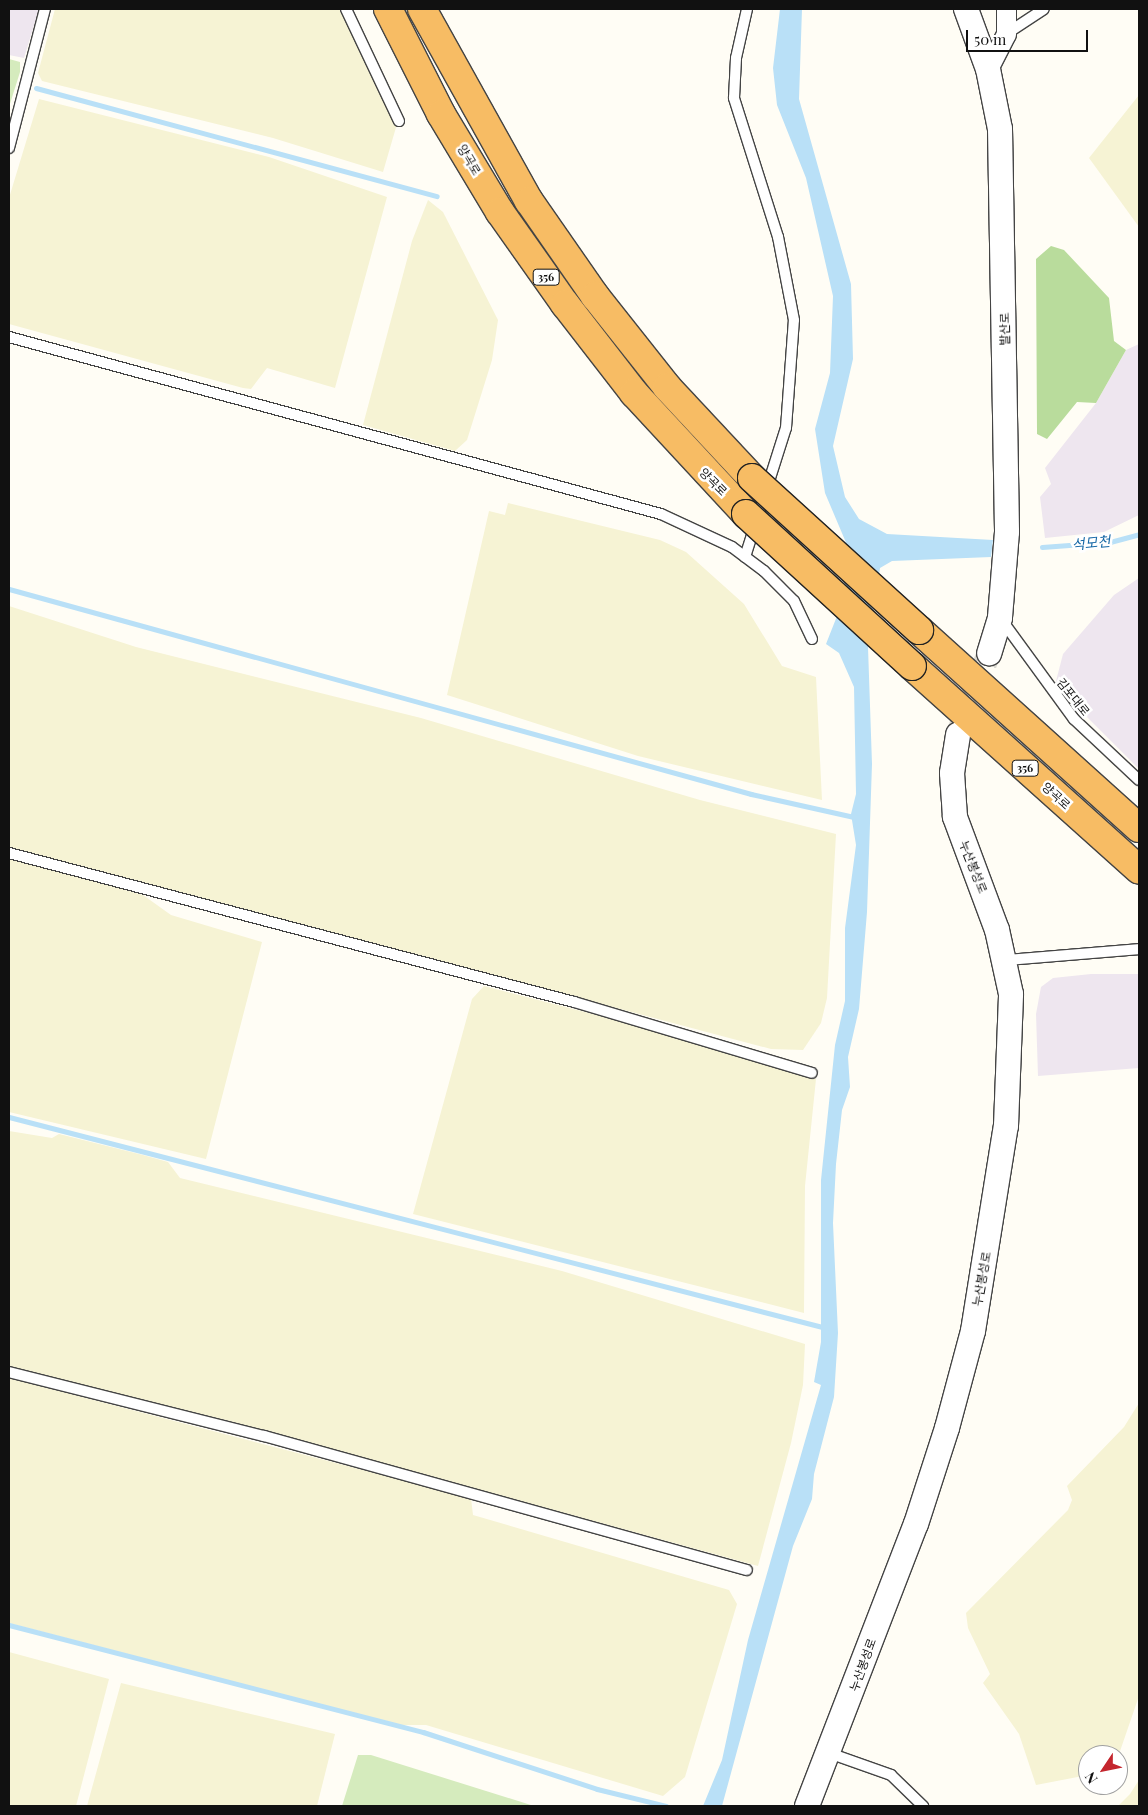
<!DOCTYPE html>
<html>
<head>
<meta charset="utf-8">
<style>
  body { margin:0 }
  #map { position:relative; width:1148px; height:1815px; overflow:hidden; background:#fffdf5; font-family:"Playfair Display","Noto Sans KR",serif }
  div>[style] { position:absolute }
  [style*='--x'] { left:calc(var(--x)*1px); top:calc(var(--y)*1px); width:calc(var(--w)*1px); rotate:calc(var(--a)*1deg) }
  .industrial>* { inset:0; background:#eee6ef }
  .farmland>* { inset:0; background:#f6f3d4 }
  .green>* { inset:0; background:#d5ebbd }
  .forest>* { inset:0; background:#b9dc9c }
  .water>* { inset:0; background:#b9e0f7 }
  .stream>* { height:5px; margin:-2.5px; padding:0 2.5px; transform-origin:2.5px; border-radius:2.5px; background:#b9e0f7 }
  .tertiary-tunnel>* { height:24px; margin-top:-12px; transform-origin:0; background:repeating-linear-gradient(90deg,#dbdad3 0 24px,transparent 0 36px) }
  .roads { filter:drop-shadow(1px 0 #444) drop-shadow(-1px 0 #444) drop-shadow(0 1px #444) drop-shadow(0 -1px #444) }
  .service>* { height:10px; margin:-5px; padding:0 5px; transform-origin:5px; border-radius:5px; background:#fff }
  .minor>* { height:19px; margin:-9.5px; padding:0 9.5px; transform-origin:9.5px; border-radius:9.5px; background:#fff }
  .tertiary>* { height:24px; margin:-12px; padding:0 12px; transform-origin:12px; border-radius:12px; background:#fff }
  .trunk>* { height:28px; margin:-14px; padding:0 14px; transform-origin:14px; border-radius:14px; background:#f7bc64 }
  .bridges { filter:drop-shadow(1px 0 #222) drop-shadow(-1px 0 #222) drop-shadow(0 1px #222) drop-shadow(0 -1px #222) }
  .trunk-bridge>* { height:28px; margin:-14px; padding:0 14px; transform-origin:14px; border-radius:14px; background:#f7bc64 }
  span { translate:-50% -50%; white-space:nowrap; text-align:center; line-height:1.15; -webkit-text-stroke:5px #fff; paint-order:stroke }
  .shield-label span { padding:1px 4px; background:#fff; border:1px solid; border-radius:4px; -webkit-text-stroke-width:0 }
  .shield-label { font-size:11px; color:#111; font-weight:700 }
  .street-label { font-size:12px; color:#111 }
  .water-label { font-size:14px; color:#1768a6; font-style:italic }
  .frame { position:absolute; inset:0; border:10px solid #111; pointer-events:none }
  .north { position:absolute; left:1078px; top:1745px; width:50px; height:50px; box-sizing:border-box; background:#fff; border:1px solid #a0a0a0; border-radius:50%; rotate:236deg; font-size:14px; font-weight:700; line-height:20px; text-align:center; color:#111 }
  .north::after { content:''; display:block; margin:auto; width:18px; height:22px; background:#c4262e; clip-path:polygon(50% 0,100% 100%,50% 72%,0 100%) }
  .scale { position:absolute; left:966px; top:30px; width:122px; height:22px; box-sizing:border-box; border:2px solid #111; border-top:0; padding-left:6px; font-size:15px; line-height:18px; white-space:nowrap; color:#111; -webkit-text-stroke:4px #fff; paint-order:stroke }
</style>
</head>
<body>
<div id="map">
  <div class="industrial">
    <div style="clip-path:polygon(9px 9px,39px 9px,24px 58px,9px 55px)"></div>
    <div style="clip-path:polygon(1139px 344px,1139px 515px,1104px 532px,1045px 538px,1040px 497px,1051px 484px,1045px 468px,1096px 403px,1126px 350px)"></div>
    <div style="clip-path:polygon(1139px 578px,1139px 769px,1055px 685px,1063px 654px,1114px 595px)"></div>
    <div style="clip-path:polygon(1091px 974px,1139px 974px,1139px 1068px,1038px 1076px,1036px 1014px,1041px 987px,1053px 978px)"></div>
  </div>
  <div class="farmland">
    <div style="clip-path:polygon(55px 9px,342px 9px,397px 124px,383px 172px,273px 138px,42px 81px,38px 73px)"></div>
    <div style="clip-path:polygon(1139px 95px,1139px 227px,1089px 158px)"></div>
    <div style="clip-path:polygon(39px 99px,269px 157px,387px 197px,335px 388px,267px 368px,251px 389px,243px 388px,9px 324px,9px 198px)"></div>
    <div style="clip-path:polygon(428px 200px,443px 212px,498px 320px,492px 360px,467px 440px,455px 451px,363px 425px,412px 241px)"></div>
    <div style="clip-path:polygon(508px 503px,660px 540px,686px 552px,744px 604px,782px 666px,816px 677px,822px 800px,638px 756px,447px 695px,489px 511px,505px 515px)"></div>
    <div style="clip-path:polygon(9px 606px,136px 647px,421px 718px,700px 800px,836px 834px,827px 998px,821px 1023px,803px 1050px,771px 1049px,9px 847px)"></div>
    <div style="clip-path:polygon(9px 857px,143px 895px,171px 915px,262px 942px,206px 1159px,9px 1112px)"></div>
    <div style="clip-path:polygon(484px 986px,659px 1031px,816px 1079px,805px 1186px,804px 1313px,413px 1214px,472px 999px)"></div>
    <div style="clip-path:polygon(9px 1131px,52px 1138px,59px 1134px,143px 1155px,168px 1162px,180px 1178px,562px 1271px,805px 1344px,803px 1385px,791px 1443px,758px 1566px,233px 1422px,9px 1367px)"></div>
    <div style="clip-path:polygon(9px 1378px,471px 1498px,473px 1515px,729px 1590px,737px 1604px,685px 1777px,663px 1796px,426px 1725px,398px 1725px,9px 1623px)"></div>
    <div style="clip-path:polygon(1139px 1403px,1139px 1696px,1118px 1757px,1088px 1755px,1088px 1775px,1036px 1785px,1019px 1734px,983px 1683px,990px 1674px,968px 1628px,966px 1613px,1068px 1510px,1072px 1500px,1067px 1486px,1124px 1427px)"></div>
    <div style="clip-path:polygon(9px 1652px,109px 1679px,76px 1806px,9px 1806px)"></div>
    <div style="clip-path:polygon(121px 1683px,335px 1734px,317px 1806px,87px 1806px)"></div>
    <div style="clip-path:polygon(1139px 1780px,1139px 1806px,1118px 1806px,1130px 1794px)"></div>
  </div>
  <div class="green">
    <div style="clip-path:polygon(9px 59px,20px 62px,20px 72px,9px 107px)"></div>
    <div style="clip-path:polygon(358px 1755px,371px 1755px,534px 1806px,342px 1806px)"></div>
  </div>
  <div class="forest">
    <div style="clip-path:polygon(1051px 246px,1064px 250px,1109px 298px,1114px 341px,1126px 350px,1096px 403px,1077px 402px,1047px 439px,1037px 434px,1036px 259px)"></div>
  </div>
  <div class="water">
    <div style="clip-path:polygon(780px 9px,802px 9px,799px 99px,851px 284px,853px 359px,833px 446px,845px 497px,859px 519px,887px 534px,993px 540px,991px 557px,892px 561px,880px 568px,868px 647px,872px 764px,867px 912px,859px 1009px,848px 1057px,850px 1087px,842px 1110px,836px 1164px,833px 1223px,838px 1333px,834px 1397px,814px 1474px,812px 1499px,793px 1546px,722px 1806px,703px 1806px,722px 1760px,748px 1640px,821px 1385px,814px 1382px,821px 1342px,821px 1180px,835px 1045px,845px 1001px,845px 928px,856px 845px,851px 814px,856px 794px,854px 687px,839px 653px,826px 644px,839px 611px,850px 552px,825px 493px,815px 429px,830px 373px,833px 296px,806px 178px,777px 105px,773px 68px)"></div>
  </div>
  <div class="stream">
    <div style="--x:36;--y:88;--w:415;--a:15.1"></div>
    <div style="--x:1042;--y:547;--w:68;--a:-4.2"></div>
    <div style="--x:1110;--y:542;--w:30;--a:-15"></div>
    <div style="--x:9;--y:589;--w:770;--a:15.44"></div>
    <div style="--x:751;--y:794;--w:110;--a:12.6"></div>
    <div style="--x:9;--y:1117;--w:844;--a:14.48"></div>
    <div style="--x:9;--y:1625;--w:428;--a:14.5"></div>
    <div style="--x:423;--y:1732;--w:183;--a:18.1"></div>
    <div style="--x:597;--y:1789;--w:71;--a:13.8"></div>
  </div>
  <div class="tertiary-tunnel">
    <div style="--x:959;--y:731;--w:84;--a:-69"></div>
  </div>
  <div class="roads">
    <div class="service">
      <div style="--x:346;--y:9;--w:124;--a:64.7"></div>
      <div style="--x:1006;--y:34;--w:45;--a:-33.3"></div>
      <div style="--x:9;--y:148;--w:144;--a:-75.5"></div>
      <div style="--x:9;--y:337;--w:676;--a:15.19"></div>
      <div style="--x:661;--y:514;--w:78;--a:24.9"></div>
      <div style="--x:732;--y:547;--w:40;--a:37"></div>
      <div style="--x:764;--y:571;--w:42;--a:45"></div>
      <div style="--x:794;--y:601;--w:42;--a:64.7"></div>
      <div style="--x:745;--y:557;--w:135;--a:-72.4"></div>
      <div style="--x:786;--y:428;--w:108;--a:-85.8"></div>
      <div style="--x:794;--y:320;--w:85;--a:-100.9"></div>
      <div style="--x:778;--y:237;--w:146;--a:-107.6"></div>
      <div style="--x:734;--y:98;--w:40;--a:-87.1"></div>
      <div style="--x:736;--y:58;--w:50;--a:-77.3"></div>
      <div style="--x:1001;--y:619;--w:124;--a:53.9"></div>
      <div style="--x:1074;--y:719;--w:89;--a:43.2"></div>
      <div style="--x:9;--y:853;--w:584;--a:14.77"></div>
      <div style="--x:574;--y:1002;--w:248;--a:16.6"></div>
      <div style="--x:1006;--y:960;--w:133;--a:-4.7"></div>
      <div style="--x:9;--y:1372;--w:263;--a:14.1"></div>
      <div style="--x:264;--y:1436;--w:501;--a:15.51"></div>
      <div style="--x:829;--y:1753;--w:66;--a:19.5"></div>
      <div style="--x:891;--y:1775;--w:45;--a:44.1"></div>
    </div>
    <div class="minor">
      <div style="--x:988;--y:69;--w:39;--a:-63"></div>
      <div style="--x:1006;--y:34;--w:25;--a:-90"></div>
    </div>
    <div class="tertiary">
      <div style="--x:966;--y:9;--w:64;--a:69.9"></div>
      <div style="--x:988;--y:69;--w:61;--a:78.7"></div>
      <div style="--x:1000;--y:129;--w:403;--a:89"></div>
      <div style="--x:1007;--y:532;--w:86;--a:94.7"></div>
      <div style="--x:1000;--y:618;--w:37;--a:107"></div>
      <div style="--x:807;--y:1806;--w:302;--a:-68.9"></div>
      <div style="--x:916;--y:1524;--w:101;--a:-72.1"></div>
      <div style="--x:947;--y:1428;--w:100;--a:-75"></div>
      <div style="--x:973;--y:1331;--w:208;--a:-80.9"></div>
      <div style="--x:1006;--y:1126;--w:132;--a:-87.8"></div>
      <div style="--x:1011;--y:994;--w:66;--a:-102.3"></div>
      <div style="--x:997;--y:930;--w:121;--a:-110.4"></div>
      <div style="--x:955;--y:817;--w:44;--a:-93.9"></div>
      <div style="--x:952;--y:773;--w:39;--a:-81"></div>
    </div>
    <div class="trunk">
      <div style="--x:388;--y:9;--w:118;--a:63.2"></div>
      <div style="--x:441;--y:114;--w:114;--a:59"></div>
      <div style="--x:500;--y:212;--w:113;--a:54.8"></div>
      <div style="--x:565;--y:304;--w:113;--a:52.2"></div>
      <div style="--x:634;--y:393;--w:165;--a:47.2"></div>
      <div style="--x:422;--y:9;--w:220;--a:60.9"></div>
      <div style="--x:529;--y:201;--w:116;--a:55.2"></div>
      <div style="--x:595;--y:296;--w:116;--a:51.6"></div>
      <div style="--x:667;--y:387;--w:125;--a:47"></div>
      <div style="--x:919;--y:630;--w:296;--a:42"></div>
      <div style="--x:912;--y:666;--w:305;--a:41.9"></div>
    </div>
  </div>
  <div class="bridges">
    <div class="trunk-bridge">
      <div style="--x:752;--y:478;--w:226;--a:42.3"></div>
      <div style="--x:746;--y:514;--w:225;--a:42.5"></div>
    </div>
  </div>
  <div class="shield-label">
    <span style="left:546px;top:277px">356</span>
    <span style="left:1025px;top:768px">356</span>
  </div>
  <div class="street-label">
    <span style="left:469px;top:160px;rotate:59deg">양곡로</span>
    <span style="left:1005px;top:329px;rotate:-91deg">발산로</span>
    <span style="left:713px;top:482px;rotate:45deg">양곡로</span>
    <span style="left:1073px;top:697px;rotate:51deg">김포대로</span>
    <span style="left:1056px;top:796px;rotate:42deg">양곡로</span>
    <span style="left:973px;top:867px;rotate:68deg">누산봉성로</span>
    <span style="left:982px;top:1279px;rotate:-80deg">누산봉성로</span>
    <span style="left:863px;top:1665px;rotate:-70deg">누산봉성로</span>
  </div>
  <div class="water-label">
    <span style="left:1091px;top:543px;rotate:-6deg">석모천</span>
  </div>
  <div class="frame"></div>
  <div class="north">N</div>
  <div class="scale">50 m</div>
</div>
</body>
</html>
